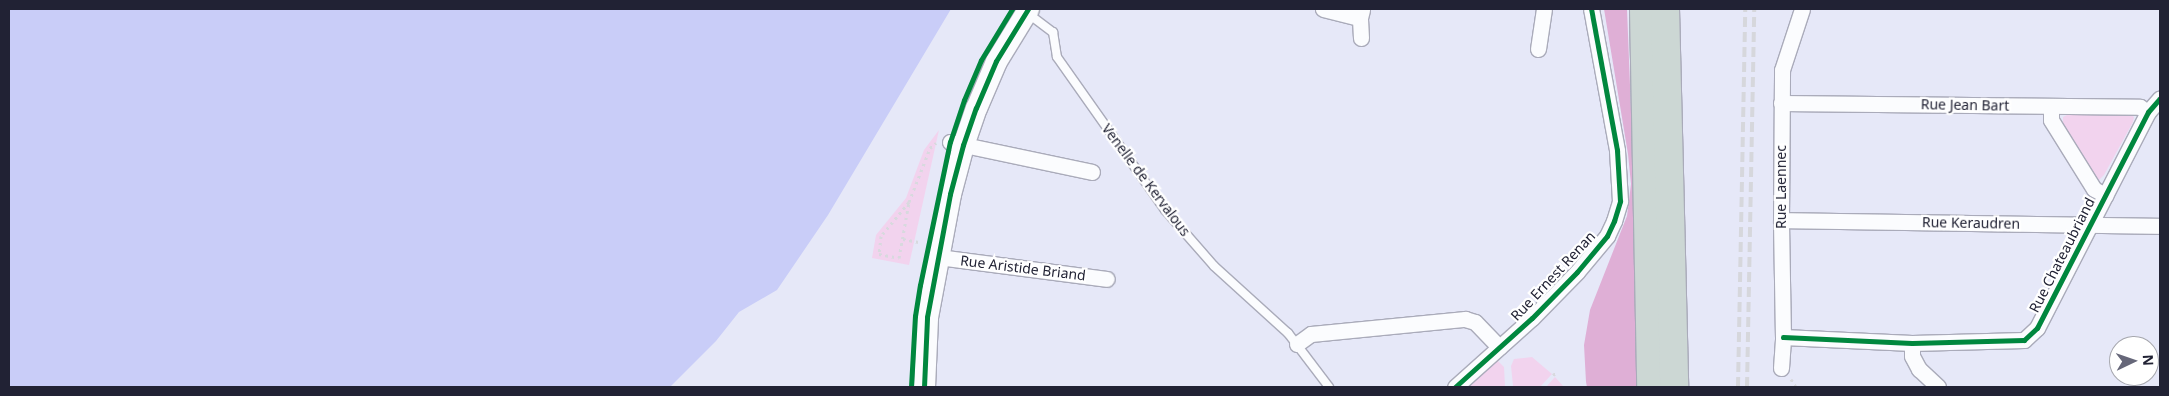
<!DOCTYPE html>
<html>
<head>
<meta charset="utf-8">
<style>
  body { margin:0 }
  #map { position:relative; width:2169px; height:396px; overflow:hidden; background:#e6e8f8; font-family:"Noto Sans",sans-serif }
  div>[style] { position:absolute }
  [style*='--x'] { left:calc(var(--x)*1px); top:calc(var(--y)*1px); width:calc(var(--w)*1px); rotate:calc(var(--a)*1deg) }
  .green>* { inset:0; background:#f2d3ee }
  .forest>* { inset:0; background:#dfafd6 }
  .water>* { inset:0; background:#c9cdf8 }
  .path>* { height:3px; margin-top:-1.5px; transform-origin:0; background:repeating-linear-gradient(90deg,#d8d9de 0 2.5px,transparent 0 6.5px) }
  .roads { filter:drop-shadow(1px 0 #aaabba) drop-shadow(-1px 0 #aaabba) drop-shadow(0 1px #aaabba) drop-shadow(0 -1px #aaabba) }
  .lane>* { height:8px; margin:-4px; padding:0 4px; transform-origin:4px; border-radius:4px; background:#fbfcfe }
  .street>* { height:15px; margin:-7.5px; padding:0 7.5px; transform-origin:7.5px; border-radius:7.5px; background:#fbfcfe }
  .secondary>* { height:21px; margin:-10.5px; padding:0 10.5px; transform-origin:10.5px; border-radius:10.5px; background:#fbfcfe }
  .highway>* { height:28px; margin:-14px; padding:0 14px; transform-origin:14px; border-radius:14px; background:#ccd7d4 }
  .rail>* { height:4px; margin-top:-2px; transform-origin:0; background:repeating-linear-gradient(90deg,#d6d7dc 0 10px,transparent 0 15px) }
  .cycleway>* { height:5px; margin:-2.5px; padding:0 2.5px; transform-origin:2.5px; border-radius:2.5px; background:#00873e }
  span { translate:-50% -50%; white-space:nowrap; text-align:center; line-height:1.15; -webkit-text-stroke:4.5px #fff; paint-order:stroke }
  .street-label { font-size:14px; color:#212234 }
  .frame { position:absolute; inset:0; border:10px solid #212234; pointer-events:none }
  .north { position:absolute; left:2109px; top:336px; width:50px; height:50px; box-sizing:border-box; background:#fff; border:1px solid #a6a7ae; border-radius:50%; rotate:87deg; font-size:14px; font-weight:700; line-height:20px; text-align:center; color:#212234 }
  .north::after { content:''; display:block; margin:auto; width:18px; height:22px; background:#666779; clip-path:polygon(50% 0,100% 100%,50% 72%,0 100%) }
</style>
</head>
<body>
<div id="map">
  <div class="green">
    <div style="clip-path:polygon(2071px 113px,2129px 114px,2134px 117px,2133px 122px,2104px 175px,2099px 180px,2094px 176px,2063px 126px,2063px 117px)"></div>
    <div style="clip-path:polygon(939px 130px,909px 265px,872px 258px,876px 235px,906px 198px,924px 150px)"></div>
    <div style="clip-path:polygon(1532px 357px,1552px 374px,1540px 387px,1513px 386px,1511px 366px,1514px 359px)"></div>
    <div style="clip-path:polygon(1497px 360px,1504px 367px,1505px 386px,1469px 387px)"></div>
    <div style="clip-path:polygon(1555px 377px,1564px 387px,1546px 387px)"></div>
  </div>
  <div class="forest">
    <div style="clip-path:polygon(1604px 9px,1627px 9px,1635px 212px,1637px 387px,1587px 387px,1586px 382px,1584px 345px,1590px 310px,1627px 216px,1631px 184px,1628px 154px)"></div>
  </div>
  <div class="water">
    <div style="clip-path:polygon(9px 9px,951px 9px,828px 215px,777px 290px,739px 312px,716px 341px,670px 387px,9px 387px)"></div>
  </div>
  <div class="path">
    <div style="--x:909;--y:202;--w:44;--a:129.5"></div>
    <div style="--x:881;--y:236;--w:18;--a:96"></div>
    <div style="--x:879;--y:254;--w:20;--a:11"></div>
    <div style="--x:899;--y:258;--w:57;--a:-79.9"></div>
    <div style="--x:909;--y:202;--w:58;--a:-68.7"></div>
    <div style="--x:930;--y:148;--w:8;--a:-40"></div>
    <div style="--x:903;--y:239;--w:16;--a:11"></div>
    <div style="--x:1553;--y:375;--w:5;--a:-37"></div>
    <div style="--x:1791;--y:379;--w:9;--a:58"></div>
  </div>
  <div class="roads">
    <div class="lane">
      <div style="--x:1026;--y:12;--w:34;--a:37"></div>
      <div style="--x:1053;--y:32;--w:25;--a:81"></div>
      <div style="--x:1057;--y:57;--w:187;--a:54.8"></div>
      <div style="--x:1165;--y:210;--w:74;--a:48.8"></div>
      <div style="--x:1214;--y:266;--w:100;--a:42.2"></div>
      <div style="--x:1288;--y:333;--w:68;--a:52.8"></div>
    </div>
    <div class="street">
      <div style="--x:1323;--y:9;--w:38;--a:14"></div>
      <div style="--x:1361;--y:38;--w:20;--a:-93"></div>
      <div style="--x:1360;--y:18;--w:8;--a:-76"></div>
      <div style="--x:1538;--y:49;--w:40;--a:-81.5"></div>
      <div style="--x:1781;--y:103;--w:359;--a:0.6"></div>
      <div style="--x:2140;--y:107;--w:9;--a:32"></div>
      <div style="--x:2051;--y:106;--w:14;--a:90"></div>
      <div style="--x:2051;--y:120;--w:81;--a:58.1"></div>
      <div style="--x:2094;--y:189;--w:13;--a:29"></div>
      <div style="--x:950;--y:142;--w:145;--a:11.9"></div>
      <div style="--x:1781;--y:220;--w:379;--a:0.9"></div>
      <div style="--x:938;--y:257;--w:170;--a:7.4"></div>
      <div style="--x:1783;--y:337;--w:129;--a:2.7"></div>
      <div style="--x:1912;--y:343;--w:112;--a:-1.5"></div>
      <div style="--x:2024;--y:340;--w:18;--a:-43"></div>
      <div style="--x:2037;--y:328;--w:243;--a:-62.8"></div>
      <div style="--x:2148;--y:112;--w:18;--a:-49"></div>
      <div style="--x:1912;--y:343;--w:13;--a:90"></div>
      <div style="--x:1912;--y:356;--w:15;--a:62"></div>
      <div style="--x:1919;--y:369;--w:26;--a:43"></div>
      <div style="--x:1297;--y:344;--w:17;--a:-36"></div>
      <div style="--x:1311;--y:334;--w:155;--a:-5.6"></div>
      <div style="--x:1465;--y:319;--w:10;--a:17"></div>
      <div style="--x:1475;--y:322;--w:35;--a:46"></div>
      <div style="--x:1781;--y:368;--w:31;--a:-86"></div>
      <div style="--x:1783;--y:337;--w:117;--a:-91"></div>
      <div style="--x:1781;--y:220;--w:150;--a:-89.6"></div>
      <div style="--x:1782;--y:70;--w:64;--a:-71.8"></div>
      <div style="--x:1455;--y:387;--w:103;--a:-41.9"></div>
      <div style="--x:1532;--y:318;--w:64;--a:-45.6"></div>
      <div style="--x:1577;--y:272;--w:47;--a:-50.2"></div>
      <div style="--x:1607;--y:236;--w:17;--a:-65"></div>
      <div style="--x:1614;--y:221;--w:21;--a:-73"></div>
      <div style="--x:1620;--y:201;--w:51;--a:-93.4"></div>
      <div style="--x:1617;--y:150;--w:143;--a:-100.4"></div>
    </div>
    <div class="secondary">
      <div style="--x:924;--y:387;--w:70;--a:-87.5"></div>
      <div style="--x:927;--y:317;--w:125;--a:-79.4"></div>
      <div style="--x:950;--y:194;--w:51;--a:-75.1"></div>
      <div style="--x:963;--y:145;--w:39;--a:-71"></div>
      <div style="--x:976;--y:108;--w:51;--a:-66.9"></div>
      <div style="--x:996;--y:61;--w:61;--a:-58.4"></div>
    </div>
    <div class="highway">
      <div style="--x:1644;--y:9;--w:378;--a:88.9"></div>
      <div style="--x:1665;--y:9;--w:378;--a:88.6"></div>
    </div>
  </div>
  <div class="rail">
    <div style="--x:1738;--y:387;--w:378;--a:-88.9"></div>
    <div style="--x:1747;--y:387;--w:378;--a:-88.9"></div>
  </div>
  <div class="cycleway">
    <div style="--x:1783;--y:337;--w:129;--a:2.7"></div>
    <div style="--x:1912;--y:343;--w:112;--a:-1.5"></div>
    <div style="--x:2024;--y:340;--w:18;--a:-43"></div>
    <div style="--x:2037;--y:328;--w:243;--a:-62.8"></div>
    <div style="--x:2148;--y:112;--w:18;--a:-49"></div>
    <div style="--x:911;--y:387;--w:71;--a:-86.8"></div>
    <div style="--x:915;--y:316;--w:31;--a:-81"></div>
    <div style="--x:920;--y:285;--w:146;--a:-78.2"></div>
    <div style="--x:950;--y:142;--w:44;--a:-71.6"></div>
    <div style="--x:964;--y:100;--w:43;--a:-67"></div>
    <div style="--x:981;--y:60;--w:60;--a:-58.7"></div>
    <div style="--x:924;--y:387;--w:70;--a:-87.5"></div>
    <div style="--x:927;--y:317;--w:125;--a:-79.4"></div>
    <div style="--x:950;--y:194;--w:51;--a:-75.1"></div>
    <div style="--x:963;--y:145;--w:39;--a:-71"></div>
    <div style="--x:976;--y:108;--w:51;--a:-66.9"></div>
    <div style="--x:996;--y:61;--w:61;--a:-58.4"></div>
    <div style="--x:1455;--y:387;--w:103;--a:-41.9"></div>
    <div style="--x:1532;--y:318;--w:64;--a:-45.6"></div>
    <div style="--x:1577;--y:272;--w:47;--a:-50.2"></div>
    <div style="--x:1607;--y:236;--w:17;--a:-65"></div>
    <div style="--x:1614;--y:221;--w:21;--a:-73"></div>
    <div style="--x:1620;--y:201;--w:51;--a:-93.4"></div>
    <div style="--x:1617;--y:150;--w:143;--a:-100.4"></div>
  </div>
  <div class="street-label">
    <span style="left:1965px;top:105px;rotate:1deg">Rue Jean Bart</span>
    <span style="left:1146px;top:180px;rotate:53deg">Venelle de Kervalous</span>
    <span style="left:1781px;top:187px;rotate:-90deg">Rue Laennec</span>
    <span style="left:1971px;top:223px;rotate:1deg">Rue Keraudren</span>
    <span style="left:2062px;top:255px;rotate:-63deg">Rue Chateaubriand</span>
    <span style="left:1023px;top:268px;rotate:7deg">Rue Aristide Briand</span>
    <span style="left:1553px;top:276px;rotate:-47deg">Rue Ernest Renan</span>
  </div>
  <div class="frame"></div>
  <div class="north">N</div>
</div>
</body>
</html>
